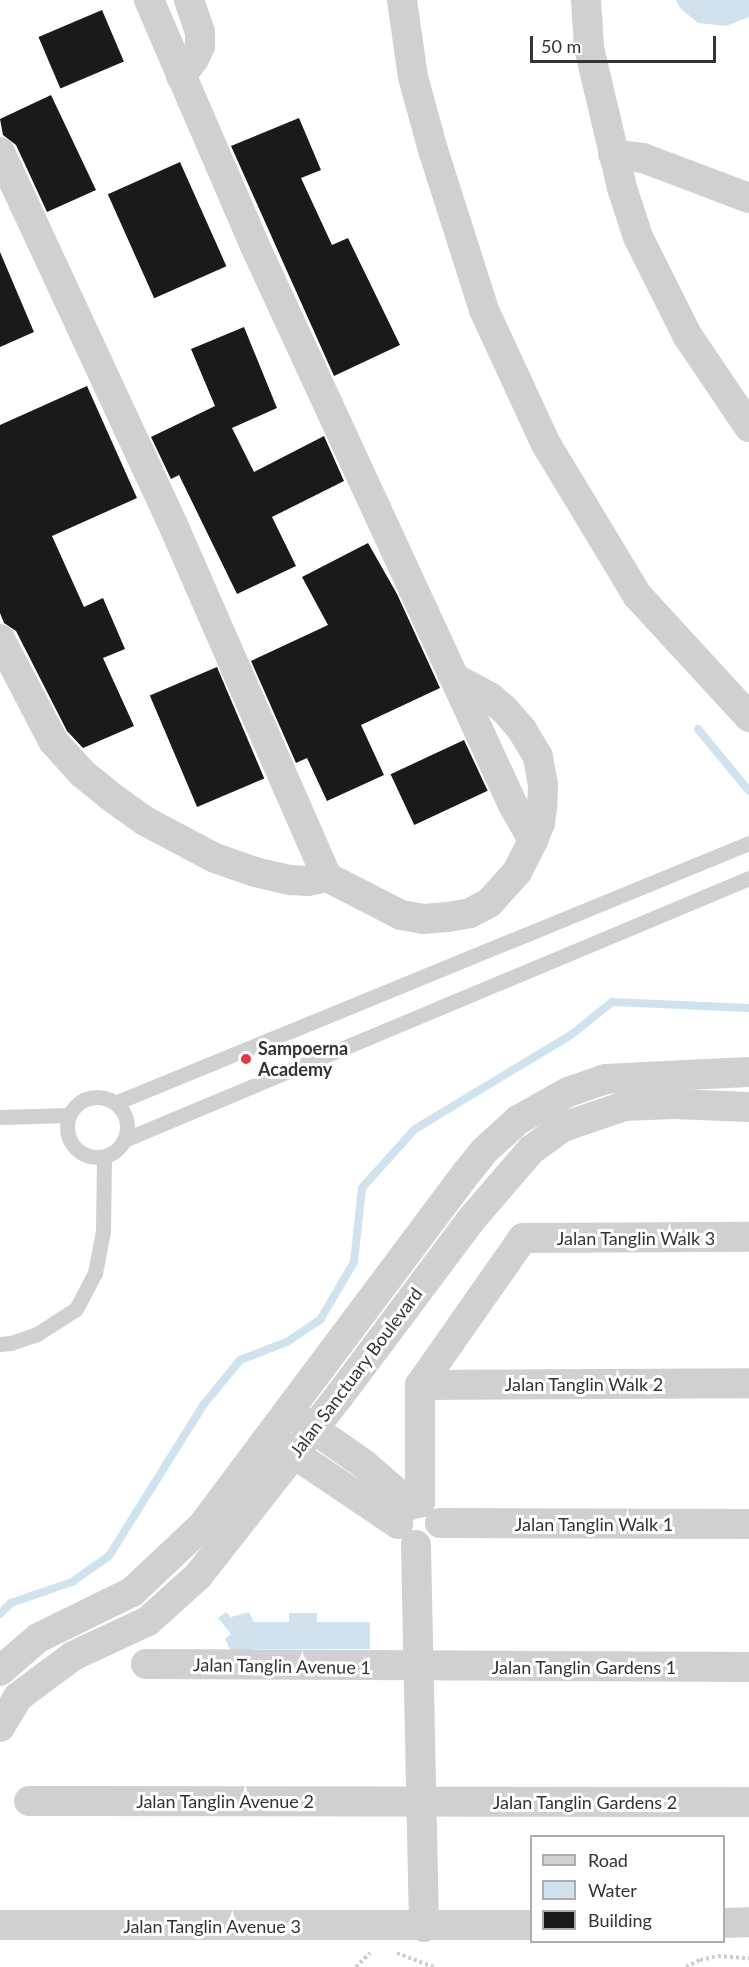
<!DOCTYPE html>
<html>
<head>
<meta charset="utf-8">
<style>
  body { margin:0 }
  #map { position:relative; width:749px; height:1967px; overflow:hidden; background:#fff; font-family:Lato,sans-serif }
  div>[style] { position:absolute }
  [style*='--x'] { left:calc(var(--x)*1px); top:calc(var(--y)*1px); width:calc(var(--w)*1px); rotate:calc(var(--a)*1deg) }
  .water>* { inset:0; background:#cfe2ee }
  .stream>* { height:8px; margin:-4px; padding:0 4px; transform-origin:4px; border-radius:4px; background:#cfe2ee }
  .building>* { inset:0; background:#1a1a1a; transform-origin:0 0 }
  .path>* { height:4px; margin-top:-2px; transform-origin:0; background:repeating-linear-gradient(90deg,#cdcdcd 0 3px,transparent 0 6px) }
  .lane>* { height:15px; margin:-7.5px; padding:0 7.5px; transform-origin:7.5px; border-radius:7.5px; background:#d0d0d0 }
  .lane>.ring { margin:-7.5px; padding:0; box-sizing:content-box; background:none; border:15px solid #d0d0d0; border-radius:50% }
  .street>* { height:30px; margin:-15px; padding:0 15px; transform-origin:15px; border-radius:15px; background:#d0d0d0 }
  .dots>* { width:16px; height:16px; translate:-50% -50%; box-sizing:border-box; border:3px solid #fff; border-radius:50% }
  span { translate:-50% -50%; white-space:nowrap; text-align:center; line-height:1.15; -webkit-text-stroke:6px #fff; paint-order:stroke }
  .poi-label { font-size:18px; color:#333; font-weight:700 }
  .left { translate:0 -50%; text-align:left }
  .street-label { font-size:18px; color:#333 }
  .legend { position:absolute; left:530px; top:1835px; width:195px; height:108px; box-sizing:border-box; background:#fff; border:2px solid #adadad; margin:0; padding:8px 10px; list-style:none; font-size:18px; color:#333 }
  .legend li { display:flex; align-items:center; gap:12px; height:30px }
  .legend b { width:30px; border:2px solid #adadad }
  .scale { position:absolute; left:530px; top:36px; width:186px; height:27px; box-sizing:border-box; border:3px solid #333; border-top:0; padding-left:8px; font-size:18px; line-height:21px; white-space:nowrap; color:#333; -webkit-text-stroke:4px #fff; paint-order:stroke }
</style>
</head>
<body>
<div id="map">
  <div class="water">
    <div style="clip-path:polygon(676px 0,749px 0,749px 17px,726px 26px,698px 23px,680px 8px)"></div>
    <div style="clip-path:polygon(226px 1612px,231px 1617px,249px 1612px,254px 1622px,289px 1622px,289px 1613px,317px 1613px,317px 1622px,370px 1622px,370px 1649px,254px 1649px,232px 1654px,225px 1639px,231px 1634px,218px 1618px)"></div>
  </div>
  <div class="stream">
    <div style="--x:698;--y:729;--w:80;--a:50.6"></div>
    <div style="--x:0;--y:1614;--w:16;--a:-45"></div>
    <div style="--x:11;--y:1603;--w:65;--a:-19"></div>
    <div style="--x:72;--y:1582;--w:45;--a:-35.1"></div>
    <div style="--x:109;--y:1556;--w:179;--a:-58"></div>
    <div style="--x:204;--y:1404;--w:57;--a:-50.7"></div>
    <div style="--x:240;--y:1360;--w:50;--a:-21"></div>
    <div style="--x:287;--y:1342;--w:40;--a:-34"></div>
    <div style="--x:320;--y:1320;--w:67;--a:-59.6"></div>
    <div style="--x:354;--y:1262;--w:74;--a:-83.8"></div>
    <div style="--x:362;--y:1188;--w:79;--a:-48.1"></div>
    <div style="--x:415;--y:1129;--w:182;--a:-31.1"></div>
    <div style="--x:571;--y:1035;--w:53;--a:-38.8"></div>
    <div style="--x:612;--y:1002;--w:137;--a:2.5"></div>
  </div>
  <div class="building">
    <div style="left:102px;top:10px;width:56px;height:69px;rotate:67deg"></div>
    <div style="clip-path:polygon(51px 95px,96px 190px,47px 212px,16px 145px,3px 135px,0 119px)"></div>
    <div style="clip-path:polygon(299px 118px,321px 170px,301px 178px,332px 245px,348px 238px,400px 345px,334px 376px,231px 146px)"></div>
    <div style="left:180px;top:162px;width:114px;height:79px;rotate:66deg"></div>
    <div style="clip-path:polygon(0 252px,34px 332px,0 347px)"></div>
    <div style="clip-path:polygon(244px 327px,277px 408px,232px 428px,254px 472px,324px 436px,344px 481px,272px 517px,296px 566px,237px 594px,179px 475px,171px 479px,151px 437px,215px 406px,191px 349px)"></div>
    <div style="clip-path:polygon(87px 386px,137px 498px,52px 536px,84px 607px,103px 598px,125px 649px,103px 658px,134px 726px,83px 748px,67px 731px,16px 631px,4px 623px,0 613px,0 425px)"></div>
    <div style="clip-path:polygon(368px 543px,397px 594px,440px 688px,361px 725px,384px 775px,327px 801px,307px 758px,296px 763px,251px 661px,328px 625px,302px 577px)"></div>
    <div style="left:217px;top:667px;width:121px;height:73px;rotate:67deg"></div>
    <div style="left:464px;top:740px;width:56px;height:81px;rotate:65deg"></div>
  </div>
  <div class="path">
    <div style="--x:397;--y:1953;--w:39;--a:21"></div>
    <div style="--x:356;--y:1967;--w:20;--a:-45"></div>
    <div style="--x:686;--y:1967;--w:16;--a:-27"></div>
    <div style="--x:700;--y:1960;--w:18;--a:-13"></div>
    <div style="--x:718;--y:1956;--w:31;--a:4"></div>
  </div>
  <div class="lane">
    <div class="ring" style="left:67px;top:1097px;width:45px;height:45px"></div>
    <div style="--x:115;--y:1103;--w:685;--a:-22.3"></div>
    <div style="--x:0;--y:1117;--w:69;--a:-1.7"></div>
    <div style="--x:124;--y:1140;--w:678;--a:-22.74"></div>
    <div style="--x:0;--y:1344;--w:11;--a:-5"></div>
    <div style="--x:11;--y:1343;--w:28;--a:-19"></div>
    <div style="--x:37;--y:1334;--w:46;--a:-32.7"></div>
    <div style="--x:76;--y:1309;--w:41;--a:-62.2"></div>
    <div style="--x:95;--y:1273;--w:43;--a:-79.2"></div>
    <div style="--x:103;--y:1231;--w:74;--a:-89.2"></div>
  </div>
  <div class="street">
    <div style="--x:402;--y:0;--w:78;--a:81.9"></div>
    <div style="--x:413;--y:77;--w:76;--a:74.7"></div>
    <div style="--x:433;--y:150;--w:168;--a:72.3"></div>
    <div style="--x:484;--y:310;--w:148;--a:65.2"></div>
    <div style="--x:546;--y:444;--w:176;--a:58.9"></div>
    <div style="--x:637;--y:595;--w:166;--a:47.4"></div>
    <div style="--x:586;--y:0;--w:48;--a:86.4"></div>
    <div style="--x:589;--y:48;--w:144;--a:76.7"></div>
    <div style="--x:622;--y:188;--w:52;--a:71.9"></div>
    <div style="--x:638;--y:237;--w:110;--a:63.4"></div>
    <div style="--x:687;--y:335;--w:111;--a:56"></div>
    <div style="--x:181;--y:76;--w:21;--a:-53"></div>
    <div style="--x:194;--y:59;--w:14;--a:-65"></div>
    <div style="--x:200;--y:46;--w:14;--a:-90"></div>
    <div style="--x:200;--y:32;--w:34;--a:-109"></div>
    <div style="--x:0;--y:152;--w:413;--a:65.1"></div>
    <div style="--x:174;--y:527;--w:382;--a:66.4"></div>
    <div style="--x:327;--y:877;--w:83;--a:27.2"></div>
    <div style="--x:401;--y:915;--w:23;--a:10"></div>
    <div style="--x:424;--y:919;--w:24;--a:-5"></div>
    <div style="--x:448;--y:917;--w:22;--a:-10"></div>
    <div style="--x:470;--y:913;--w:21;--a:-28"></div>
    <div style="--x:489;--y:903;--w:42;--a:-47.9"></div>
    <div style="--x:517;--y:872;--w:36;--a:-63"></div>
    <div style="--x:533;--y:840;--w:40;--a:-119.7"></div>
    <div style="--x:513;--y:805;--w:616;--a:-114.78"></div>
    <div style="--x:255;--y:246;--w:268;--a:-113.3"></div>
    <div style="--x:613;--y:154;--w:30;--a:8"></div>
    <div style="--x:643;--y:158;--w:113;--a:20.7"></div>
    <div style="--x:0;--y:639;--w:115;--a:62.5"></div>
    <div style="--x:53;--y:741;--w:43;--a:47.8"></div>
    <div style="--x:82;--y:773;--w:36;--a:39"></div>
    <div style="--x:110;--y:796;--w:43;--a:35.5"></div>
    <div style="--x:145;--y:821;--w:79;--a:27.9"></div>
    <div style="--x:215;--y:858;--w:42;--a:19.3"></div>
    <div style="--x:255;--y:872;--w:36;--a:13"></div>
    <div style="--x:290;--y:880;--w:18;--a:3"></div>
    <div style="--x:308;--y:881;--w:19;--a:-12"></div>
    <div style="--x:458;--y:680;--w:36;--a:28"></div>
    <div style="--x:490;--y:697;--w:18;--a:41"></div>
    <div style="--x:504;--y:709;--w:28;--a:49"></div>
    <div style="--x:522;--y:730;--w:31;--a:59"></div>
    <div style="--x:538;--y:757;--w:27;--a:80"></div>
    <div style="--x:543;--y:784;--w:23;--a:92"></div>
    <div style="--x:542;--y:807;--w:16;--a:97"></div>
    <div style="--x:540;--y:823;--w:18;--a:112"></div>
    <div style="--x:420;--y:1385;--w:329;--a:-0.3"></div>
    <div style="--x:298;--y:1418;--w:82;--a:35"></div>
    <div style="--x:365;--y:1465;--w:61;--a:41"></div>
    <div style="--x:278;--y:1443;--w:145;--a:34"></div>
    <div style="--x:420;--y:1503;--w:118;--a:-90"></div>
    <div style="--x:420;--y:1385;--w:179;--a:-55"></div>
    <div style="--x:523;--y:1238;--w:226;--a:-0.3"></div>
    <div style="--x:440;--y:1523;--w:309;--a:0.2"></div>
    <div style="--x:416;--y:1545;--w:382;--a:88.8"></div>
    <div style="--x:146;--y:1664;--w:603;--a:0.29"></div>
    <div style="--x:0;--y:1671;--w:50;--a:-41"></div>
    <div style="--x:38;--y:1638;--w:105;--a:-26.1"></div>
    <div style="--x:132;--y:1592;--w:98;--a:-43.3"></div>
    <div style="--x:203;--y:1525;--w:442;--a:-53.2"></div>
    <div style="--x:468;--y:1171;--w:26;--a:-51"></div>
    <div style="--x:484;--y:1151;--w:46;--a:-42.4"></div>
    <div style="--x:518;--y:1120;--w:57;--a:-29.2"></div>
    <div style="--x:568;--y:1092;--w:39;--a:-19"></div>
    <div style="--x:605;--y:1079;--w:144;--a:-2.8"></div>
    <div style="--x:0;--y:1727;--w:35;--a:-59"></div>
    <div style="--x:18;--y:1697;--w:69;--a:-36.7"></div>
    <div style="--x:73;--y:1656;--w:83;--a:-25"></div>
    <div style="--x:148;--y:1621;--w:67;--a:-42"></div>
    <div style="--x:198;--y:1576;--w:230;--a:-51.9"></div>
    <div style="--x:340;--y:1395;--w:217;--a:-53.2"></div>
    <div style="--x:470;--y:1221;--w:94;--a:-49.3"></div>
    <div style="--x:531;--y:1150;--w:39;--a:-36"></div>
    <div style="--x:563;--y:1127;--w:65;--a:-18.7"></div>
    <div style="--x:625;--y:1106;--w:48;--a:-2.4"></div>
    <div style="--x:673;--y:1104;--w:76;--a:2.3"></div>
    <div style="--x:29;--y:1801;--w:720;--a:0.08"></div>
    <div style="--x:724;--y:1923;--w:25;--a:-2"></div>
    <div style="--x:0;--y:1925;--w:532;--a:0"></div>
  </div>
  <div class="dots">
    <div style="left:246px;top:1059px;background:#e63946"></div>
  </div>
  <div class="poi-label">
    <span class="left" style="left:258px;top:1059px">Sampoerna<br>Academy</span>
  </div>
  <div class="street-label">
    <span style="left:636px;top:1238px">Jalan Tanglin Walk 3</span>
    <span style="left:356px;top:1372px;rotate:-53deg">Jalan Sanctuary Boulevard</span>
    <span style="left:584px;top:1384px">Jalan Tanglin Walk 2</span>
    <span style="left:594px;top:1524px">Jalan Tanglin Walk 1</span>
    <span style="left:282px;top:1666px;rotate:1deg">Jalan Tanglin Avenue 1</span>
    <span style="left:584px;top:1667px">Jalan Tanglin Gardens 1</span>
    <span style="left:225px;top:1801px">Jalan Tanglin Avenue 2</span>
    <span style="left:585px;top:1802px">Jalan Tanglin Gardens 2</span>
    <span style="left:212px;top:1926px">Jalan Tanglin Avenue 3</span>
  </div>
  <ul class="legend">
  <li><b style="height:8px;background:#d0d0d0"></b>Road</li>
  <li><b style="height:16px;background:#cfe2ee"></b>Water</li>
  <li><b style="height:16px;background:#1a1a1a"></b>Building</li>
  </ul>
  <div class="scale">50 m</div>
</div>
</body>
</html>
